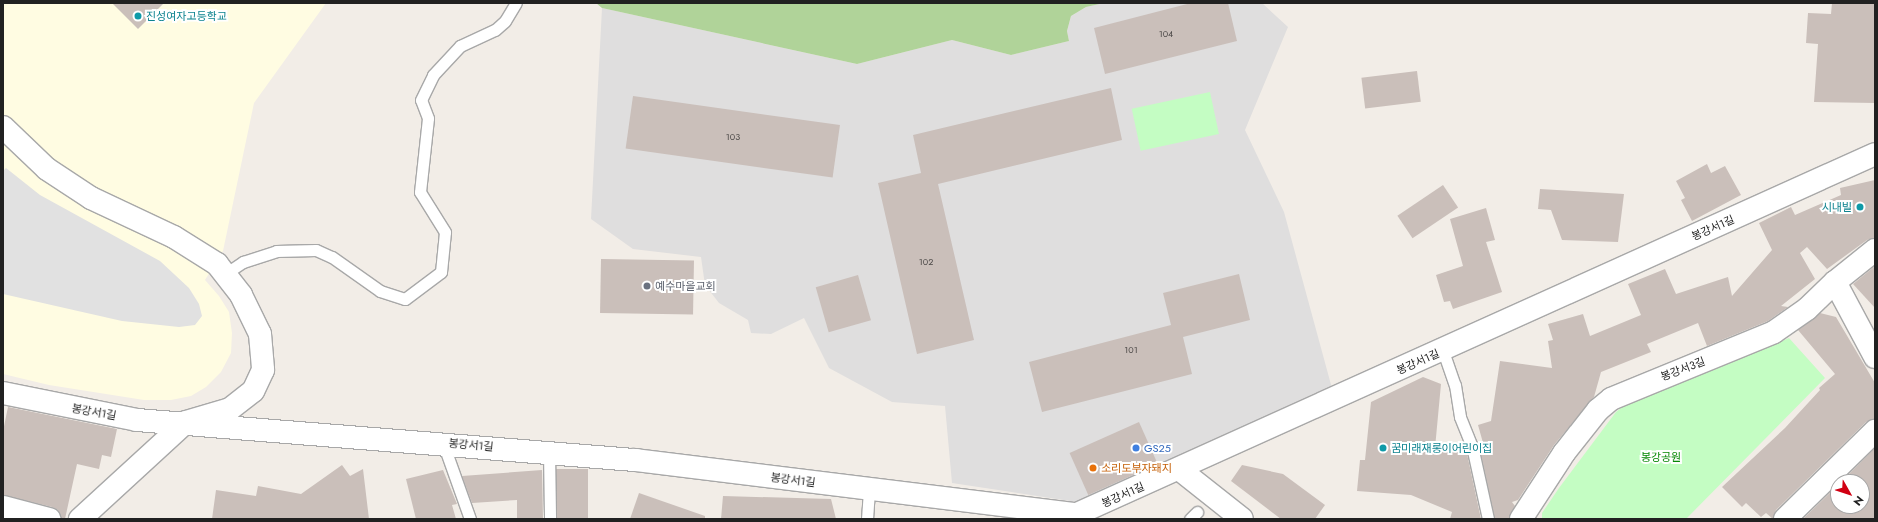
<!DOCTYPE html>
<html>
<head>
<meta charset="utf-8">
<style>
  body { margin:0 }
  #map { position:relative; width:1878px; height:522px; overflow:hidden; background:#f2ede7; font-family:Jost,"Noto Sans KR",sans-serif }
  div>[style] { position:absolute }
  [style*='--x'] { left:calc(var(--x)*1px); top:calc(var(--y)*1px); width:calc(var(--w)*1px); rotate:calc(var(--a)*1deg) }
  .residential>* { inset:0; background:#dfdede }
  .education>* { inset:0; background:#fffce2 }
  .forest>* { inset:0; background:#b0d399 }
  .park>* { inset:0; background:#c4fdc3; transform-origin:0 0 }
  .parking>* { inset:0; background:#e1e1e1 }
  .building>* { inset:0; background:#cabfba; transform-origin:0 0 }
  .roads { filter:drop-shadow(1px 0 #a8a8a8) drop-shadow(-1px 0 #a8a8a8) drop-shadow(0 1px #a8a8a8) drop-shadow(0 -1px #a8a8a8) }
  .service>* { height:11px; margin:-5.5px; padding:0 5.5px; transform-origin:5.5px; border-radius:5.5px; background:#fff }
  .minor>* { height:22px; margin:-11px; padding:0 11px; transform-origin:11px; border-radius:11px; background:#fff }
  .dots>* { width:11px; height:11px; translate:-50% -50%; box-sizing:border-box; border:2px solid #fff; border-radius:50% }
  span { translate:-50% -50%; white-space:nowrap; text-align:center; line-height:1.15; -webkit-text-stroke:4px #fff; paint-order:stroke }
  .number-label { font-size:9px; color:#4b4847 }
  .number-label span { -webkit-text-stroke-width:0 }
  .culture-label { font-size:11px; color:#0d838f }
  .left { translate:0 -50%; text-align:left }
  .right { translate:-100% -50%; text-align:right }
  .street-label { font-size:11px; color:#212121 }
  .worship-label { font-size:11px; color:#5b616d }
  .shop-label { font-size:11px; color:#366cbe }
  .park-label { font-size:11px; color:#078805 }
  .food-label { font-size:11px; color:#c56008 }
  .frame { position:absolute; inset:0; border:4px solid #212121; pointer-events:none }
  .north { position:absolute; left:1830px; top:474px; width:40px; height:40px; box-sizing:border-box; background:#fff; border:1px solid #a6a6a6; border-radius:50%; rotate:129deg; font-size:11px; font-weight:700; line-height:16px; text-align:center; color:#212121 }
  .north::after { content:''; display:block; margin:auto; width:14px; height:18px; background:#d10013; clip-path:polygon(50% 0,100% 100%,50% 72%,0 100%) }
</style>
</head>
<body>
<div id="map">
  <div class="residential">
    <div style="clip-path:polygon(1104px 3px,1262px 3px,1288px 27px,1245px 130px,1284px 212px,1333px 392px,1083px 503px,952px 483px,945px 406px,892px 402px,829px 368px,804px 318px,771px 334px,751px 333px,748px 320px,719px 303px,705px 285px,701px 257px,633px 249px,591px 219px,602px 8px,857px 64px,952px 40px,1011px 55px,1069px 41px,1067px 31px,1071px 16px,1086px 7px)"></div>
  </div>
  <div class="education">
    <div style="clip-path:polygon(3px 3px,326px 3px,254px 103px,223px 251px,205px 280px,219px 296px,229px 312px,232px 333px,231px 353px,221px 372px,206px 387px,191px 396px,171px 400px,144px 400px,49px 385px,3px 374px)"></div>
  </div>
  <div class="forest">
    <div style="clip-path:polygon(596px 3px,1104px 3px,1086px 7px,1071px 16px,1067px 31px,1069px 41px,1011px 55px,952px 40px,857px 64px,602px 8px)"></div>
  </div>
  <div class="park">
    <div style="left:1210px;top:92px;width:43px;height:80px;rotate:78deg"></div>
    <div style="clip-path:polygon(1789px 338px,1825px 378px,1686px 519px,1542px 519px,1542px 513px,1559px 488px,1616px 412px,1631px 400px,1716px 369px)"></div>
  </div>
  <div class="parking">
    <div style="clip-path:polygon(6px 168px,40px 195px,160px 261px,189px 288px,199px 304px,202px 316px,195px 325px,179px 327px,122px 321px,3px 294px,3px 171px)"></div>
  </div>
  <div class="building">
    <div style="clip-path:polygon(112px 3px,164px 3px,138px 29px)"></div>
    <div style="clip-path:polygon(1191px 3px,1228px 3px,1237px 41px,1105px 74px,1094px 28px)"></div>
    <div style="clip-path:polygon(1832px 3px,1875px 3px,1875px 103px,1814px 102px,1818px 44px,1806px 43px,1808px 13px,1831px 14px)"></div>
    <div style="left:1417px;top:71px;width:31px;height:56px;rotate:83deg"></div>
    <div style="clip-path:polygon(1111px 88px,1122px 140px,938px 184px,974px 340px,917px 354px,878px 183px,921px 173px,913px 135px)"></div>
    <div style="left:633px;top:96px;width:209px;height:53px;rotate:8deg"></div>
    <div style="clip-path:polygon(1707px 164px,1711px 173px,1725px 166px,1741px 195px,1692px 221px,1681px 200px,1685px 198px,1676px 181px)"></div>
    <div style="clip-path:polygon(1875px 180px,1875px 238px,1867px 240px,1827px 269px,1807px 247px,1800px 253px,1815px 279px,1781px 306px,1788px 307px,1768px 321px,1707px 346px,1698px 323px,1647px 344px,1651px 352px,1601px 372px,1594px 397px,1554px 445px,1518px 500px,1512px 502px,1515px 506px,1509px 519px,1495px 519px,1480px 450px,1485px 450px,1478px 425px,1491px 421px,1500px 361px,1552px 368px,1548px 341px,1553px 340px,1548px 324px,1583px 314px,1590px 336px,1641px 315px,1628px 284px,1665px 269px,1676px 294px,1728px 277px,1732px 296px,1772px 250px,1759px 223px,1791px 207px,1795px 215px,1841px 195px,1840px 188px)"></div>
    <div style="left:1443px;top:185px;width:27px;height:55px;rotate:56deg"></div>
    <div style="clip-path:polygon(1540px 189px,1624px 194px,1618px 242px,1562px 240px,1551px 210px,1538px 209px)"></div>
    <div style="clip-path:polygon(1486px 208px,1495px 240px,1486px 242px,1502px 292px,1453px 309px,1450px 301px,1444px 302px,1436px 275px,1463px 266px,1450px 219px)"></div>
    <div style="left:601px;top:259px;width:93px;height:54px;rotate:1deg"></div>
    <div style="clip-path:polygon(1875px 266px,1875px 308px,1853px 284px)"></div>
    <div style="clip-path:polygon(1239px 274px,1250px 320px,1183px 337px,1192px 374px,1042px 412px,1029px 362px,1171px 325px,1163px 293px)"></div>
    <div style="left:858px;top:275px;width:47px;height:44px;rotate:74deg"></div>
    <div style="clip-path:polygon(1820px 313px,1836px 317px,1875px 383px,1875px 419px,1866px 422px,1776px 510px,1773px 519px,1766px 513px,1761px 517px,1746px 503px,1742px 507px,1722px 487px,1785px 428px,1820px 390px,1819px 388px,1835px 374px,1798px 330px)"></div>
    <div style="clip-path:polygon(1423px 377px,1441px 384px,1435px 448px,1466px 449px,1481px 519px,1450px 519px,1452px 512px,1411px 495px,1357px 491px,1360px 460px,1365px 460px,1371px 402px)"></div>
    <div style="clip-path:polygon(8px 407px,117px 429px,111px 457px,102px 455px,99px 469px,77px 464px,65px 519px,61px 519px,58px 510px,52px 507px,3px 495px,3px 431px)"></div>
    <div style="left:1139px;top:422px;width:46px;height:76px;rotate:66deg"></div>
    <div style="clip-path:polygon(1875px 448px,1875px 519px,1803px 519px,1838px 485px,1838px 506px,1862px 506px,1862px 482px,1841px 482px)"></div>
    <div style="clip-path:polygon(342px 465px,350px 476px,363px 469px,369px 519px,212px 519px,216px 490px,256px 496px,258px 486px,301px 494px)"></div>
    <div style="clip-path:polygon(1242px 465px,1283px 474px,1325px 505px,1315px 519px,1281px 519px,1231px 481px)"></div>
    <div style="left:556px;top:469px;width:32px;height:50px"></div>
    <div style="clip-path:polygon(443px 470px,457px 504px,452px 505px,456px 519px,416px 519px,406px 479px)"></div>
    <div style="clip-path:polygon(542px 470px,543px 519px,517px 519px,517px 500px,472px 503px,462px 476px)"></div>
    <div style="clip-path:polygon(639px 493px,705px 516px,705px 519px,630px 519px)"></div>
    <div style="clip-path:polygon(723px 496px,831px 499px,836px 519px,721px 519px)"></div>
  </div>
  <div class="roads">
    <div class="service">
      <div style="--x:225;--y:274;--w:22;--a:-34"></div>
      <div style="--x:243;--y:262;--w:35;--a:-18"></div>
      <div style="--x:276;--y:251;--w:40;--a:-1.4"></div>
      <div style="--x:316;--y:250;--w:17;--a:24"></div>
      <div style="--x:332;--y:257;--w:59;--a:35.3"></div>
      <div style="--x:380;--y:291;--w:26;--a:18"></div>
      <div style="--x:405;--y:299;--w:45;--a:-36.9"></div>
      <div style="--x:441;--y:272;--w:40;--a:-84.3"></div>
      <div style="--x:445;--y:232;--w:47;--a:-122"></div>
      <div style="--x:420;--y:192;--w:74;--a:-83.8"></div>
      <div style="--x:428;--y:118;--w:19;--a:-111"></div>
      <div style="--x:421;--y:100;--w:28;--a:-64"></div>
      <div style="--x:433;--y:75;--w:40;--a:-47"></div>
      <div style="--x:460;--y:46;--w:38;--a:-25"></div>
      <div style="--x:495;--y:30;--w:13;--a:-42"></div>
      <div style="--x:505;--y:21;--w:21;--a:-59"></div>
      <div style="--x:1443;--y:351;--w:36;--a:71"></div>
      <div style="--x:1455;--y:385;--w:32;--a:81"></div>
      <div style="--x:1460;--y:417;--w:31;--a:68"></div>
      <div style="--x:1472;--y:446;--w:75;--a:77.6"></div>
      <div style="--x:443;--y:443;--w:81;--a:70.4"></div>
      <div style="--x:549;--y:452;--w:67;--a:89.1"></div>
      <div style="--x:867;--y:519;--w:30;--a:-86"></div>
      <div style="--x:1190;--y:519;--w:10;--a:-45"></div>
    </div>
    <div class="minor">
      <div style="--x:3;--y:127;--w:61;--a:43.7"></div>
      <div style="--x:47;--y:169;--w:53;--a:33.4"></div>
      <div style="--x:91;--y:198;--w:92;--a:25.2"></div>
      <div style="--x:174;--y:237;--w:51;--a:32.1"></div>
      <div style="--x:217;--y:264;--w:39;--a:52"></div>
      <div style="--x:241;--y:295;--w:43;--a:64"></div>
      <div style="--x:260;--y:334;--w:36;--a:85"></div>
      <div style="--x:263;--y:370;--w:23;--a:115"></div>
      <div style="--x:253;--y:391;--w:29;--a:142"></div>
      <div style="--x:230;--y:409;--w:46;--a:163.5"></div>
      <div style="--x:186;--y:422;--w:144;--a:137.5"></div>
      <div style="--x:1835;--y:282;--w:85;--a:61.9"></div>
      <div style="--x:3;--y:393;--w:137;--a:11.4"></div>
      <div style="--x:137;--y:420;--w:500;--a:4.6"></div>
      <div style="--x:635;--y:460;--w:445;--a:7"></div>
      <div style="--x:1077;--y:514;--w:875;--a:-24.28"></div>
      <div style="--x:1179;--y:469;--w:80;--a:38.4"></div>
      <div style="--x:3;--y:507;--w:48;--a:14.6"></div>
      <div style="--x:1521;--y:519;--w:79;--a:-56.9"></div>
      <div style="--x:1564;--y:453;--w:55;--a:-51.7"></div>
      <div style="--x:1598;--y:410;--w:17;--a:-40"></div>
      <div style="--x:1611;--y:399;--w:176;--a:-22.3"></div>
      <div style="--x:1774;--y:332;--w:40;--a:-34.9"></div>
      <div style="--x:1807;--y:309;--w:39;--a:-44"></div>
      <div style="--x:1835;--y:282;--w:51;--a:-38.7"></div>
      <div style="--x:1785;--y:519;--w:126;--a:-44.4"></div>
    </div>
  </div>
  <div class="dots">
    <div style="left:138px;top:16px;background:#0f9aa8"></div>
    <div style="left:1860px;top:207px;background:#0f9aa8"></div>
    <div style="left:647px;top:286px;background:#6b7280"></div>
    <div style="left:1136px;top:448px;background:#3f7fe0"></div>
    <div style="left:1383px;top:448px;background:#0f9aa8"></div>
    <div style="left:1093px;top:468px;background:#e8710a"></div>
  </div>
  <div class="number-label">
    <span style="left:1166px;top:34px">104</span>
    <span style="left:733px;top:137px">103</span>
    <span style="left:926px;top:262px">102</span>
    <span style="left:1131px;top:350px">101</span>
  </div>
  <div class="culture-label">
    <span class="left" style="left:146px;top:16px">진성여자고등학교</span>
    <span class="right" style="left:1852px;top:207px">시내빌</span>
    <span class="left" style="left:1391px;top:448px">꿈미래재롱이어린이집</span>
  </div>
  <div class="street-label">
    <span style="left:1713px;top:228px;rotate:-24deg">봉강서1길</span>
    <span style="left:1418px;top:362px;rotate:-24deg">봉강서1길</span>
    <span style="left:1683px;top:369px;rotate:-21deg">봉강서3길</span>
    <span style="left:94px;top:412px;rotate:10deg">봉강서1길</span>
    <span style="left:471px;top:445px;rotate:5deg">봉강서1길</span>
    <span style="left:793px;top:480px;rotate:7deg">봉강서1길</span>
    <span style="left:1123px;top:495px;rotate:-24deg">봉강서1길</span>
  </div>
  <div class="worship-label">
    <span class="left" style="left:655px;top:286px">예수마을교회</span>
  </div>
  <div class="shop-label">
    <span class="left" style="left:1144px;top:448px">GS25</span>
  </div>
  <div class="park-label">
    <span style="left:1661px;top:457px">봉강공원</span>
  </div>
  <div class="food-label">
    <span class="left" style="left:1101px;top:468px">소리도부자돼지</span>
  </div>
  <div class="frame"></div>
  <div class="north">N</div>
</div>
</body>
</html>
